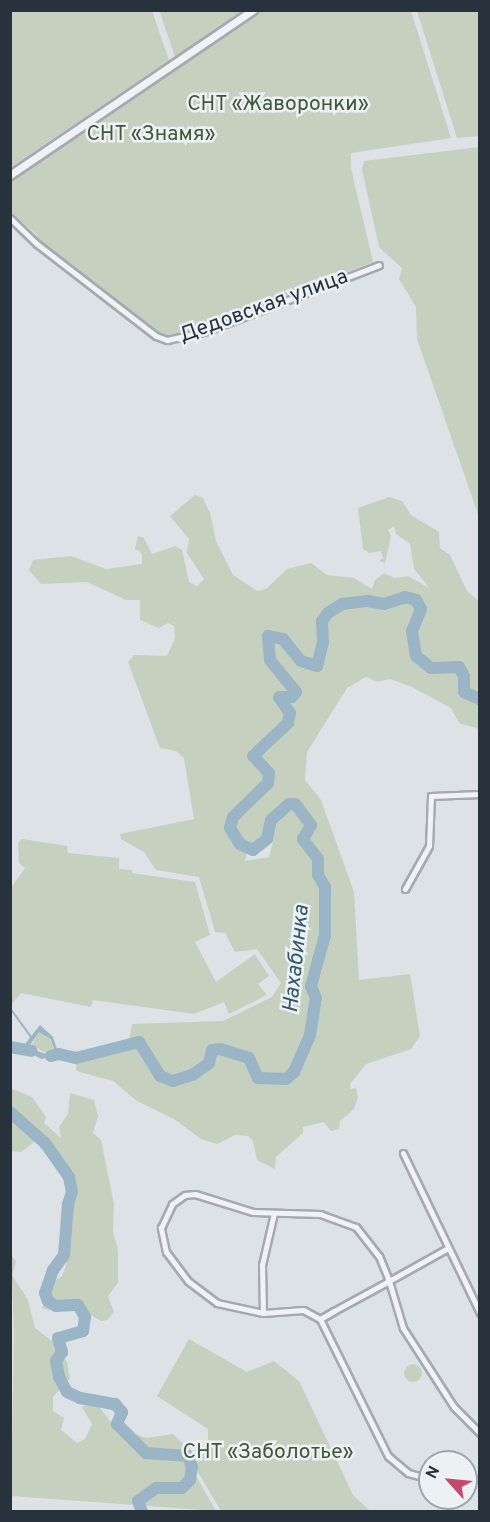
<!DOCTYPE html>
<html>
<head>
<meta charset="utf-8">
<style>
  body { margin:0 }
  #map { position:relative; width:490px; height:1522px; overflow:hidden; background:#dde2e6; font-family:Overpass,sans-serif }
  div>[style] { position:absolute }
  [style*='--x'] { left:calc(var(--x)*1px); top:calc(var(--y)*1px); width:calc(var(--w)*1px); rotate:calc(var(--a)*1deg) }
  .green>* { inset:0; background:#c6d0bf }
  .round { border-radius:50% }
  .water>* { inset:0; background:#9ab5c5 }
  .stream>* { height:2px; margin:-1px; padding:0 1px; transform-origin:1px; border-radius:1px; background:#9ab5c5 }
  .river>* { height:12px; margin:-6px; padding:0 6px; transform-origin:6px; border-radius:6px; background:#9ab5c5 }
  .roads { filter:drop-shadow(2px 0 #a3aab0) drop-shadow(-2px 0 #a3aab0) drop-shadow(0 2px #a3aab0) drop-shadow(0 -2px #a3aab0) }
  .minor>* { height:5px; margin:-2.5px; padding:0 2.5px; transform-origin:2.5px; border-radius:2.5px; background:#f0f2f5 }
  .tertiary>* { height:7px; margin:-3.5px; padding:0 3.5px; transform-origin:3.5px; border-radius:3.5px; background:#f0f2f5 }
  span { translate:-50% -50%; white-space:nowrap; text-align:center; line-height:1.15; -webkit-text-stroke:5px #ecf1f4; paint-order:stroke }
  .park-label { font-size:21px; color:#415736 }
  .street-label { font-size:21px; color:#28323c }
  .water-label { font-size:22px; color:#34566d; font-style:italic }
  .frame { position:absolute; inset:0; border:12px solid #28323c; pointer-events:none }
  .north { position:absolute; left:418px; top:1450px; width:60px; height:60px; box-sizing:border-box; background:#ecf1f4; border:2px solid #9ea5aa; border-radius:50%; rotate:297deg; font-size:16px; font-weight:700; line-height:24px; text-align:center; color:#28323c }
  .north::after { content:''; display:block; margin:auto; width:21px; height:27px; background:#c5486e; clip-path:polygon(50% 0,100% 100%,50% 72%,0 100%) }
</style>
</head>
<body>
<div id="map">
  <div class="green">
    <div style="clip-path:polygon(11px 10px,152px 11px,169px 60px,11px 167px)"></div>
    <div style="clip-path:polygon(159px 10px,243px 10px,243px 11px,175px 57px)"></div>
    <div style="clip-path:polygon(261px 11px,411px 11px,451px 138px,351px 153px,351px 168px,373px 262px,197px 330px,161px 339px,37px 244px,37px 235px,11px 212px,10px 181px)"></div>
    <div style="clip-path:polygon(417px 11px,479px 11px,479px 136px,457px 138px)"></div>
    <div style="clip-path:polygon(479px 147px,480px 147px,479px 517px,417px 339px,416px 307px,399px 279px,402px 268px,379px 247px,362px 170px,364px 161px)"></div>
    <div style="clip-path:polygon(evenodd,195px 495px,203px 498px,210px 513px,216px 541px,233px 575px,257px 591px,266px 589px,287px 569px,311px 563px,327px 575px,354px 578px,372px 589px,375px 580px,384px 573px,395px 578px,408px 576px,429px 588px,414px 569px,410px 544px,396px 534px,394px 526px,388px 530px,391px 536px,385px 563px,379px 561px,383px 558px,381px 551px,369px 553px,363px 549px,358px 508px,389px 497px,402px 501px,411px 515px,439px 532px,440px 548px,450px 555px,467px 591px,479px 601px,479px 729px,459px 723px,451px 708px,412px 687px,390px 679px,377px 682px,366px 677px,347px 688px,307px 752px,305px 780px,321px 800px,354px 892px,359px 980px,410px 974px,420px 1036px,411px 1049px,366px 1064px,350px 1084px,351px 1089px,356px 1088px,358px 1097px,354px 1109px,340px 1121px,339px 1129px,331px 1131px,324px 1122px,303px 1127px,303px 1133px,276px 1157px,275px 1169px,257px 1160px,253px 1141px,248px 1136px,235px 1135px,217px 1144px,201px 1139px,174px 1119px,137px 1101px,113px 1081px,76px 1071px,76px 1064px,84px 1058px,101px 1050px,112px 1055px,128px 1047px,132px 1024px,223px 1021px,272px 997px,281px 983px,257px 949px,235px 952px,225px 933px,215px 932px,199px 877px,156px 870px,144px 852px,121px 839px,120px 834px,194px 819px,184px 758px,176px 751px,160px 748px,128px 662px,134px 655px,167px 656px,175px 638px,174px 626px,168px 623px,159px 628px,140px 620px,140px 600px,126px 600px,87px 582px,41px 584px,29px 570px,33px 560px,71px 556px,106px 569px,142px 564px,142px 553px,135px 549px,138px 536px,144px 538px,152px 554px,175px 546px,182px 550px,189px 582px,197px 586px,204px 579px,187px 553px,189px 539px,170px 516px,195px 495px,266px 832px,273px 841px,269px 857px,245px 861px,248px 850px,255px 849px,266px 832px)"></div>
    <div style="clip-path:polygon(22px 839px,67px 846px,68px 853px,119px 858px,119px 869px,132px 870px,132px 873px,195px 882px,210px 935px,195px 942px,216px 982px,255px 954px,269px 976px,258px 984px,267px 995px,229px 1014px,224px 1002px,194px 1014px,93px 1000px,91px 1007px,21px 993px,11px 1005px,11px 888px,25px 868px,19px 863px,18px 843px)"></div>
    <div style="clip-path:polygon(39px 1031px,51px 1039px,55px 1051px,49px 1055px,32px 1045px)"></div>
    <div style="clip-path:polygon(10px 1088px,32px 1097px,46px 1117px,44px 1123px,61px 1138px,59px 1127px,68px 1114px,70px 1093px,94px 1100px,98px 1116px,93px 1133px,101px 1140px,114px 1204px,113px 1232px,118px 1250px,118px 1283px,108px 1296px,114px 1312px,107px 1320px,101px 1321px,84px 1311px,79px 1300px,58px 1312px,42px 1308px,51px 1284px,62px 1276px,66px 1265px,71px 1233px,62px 1202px,73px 1196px,55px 1150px,43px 1149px,41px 1144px,45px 1139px,42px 1136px,21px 1152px,11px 1151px)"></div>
    <div style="clip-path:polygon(11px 1254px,16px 1262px,12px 1275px,28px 1300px,35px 1328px,56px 1344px,67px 1362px,70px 1378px,53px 1397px,53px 1411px,64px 1418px,61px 1430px,77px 1443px,85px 1439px,92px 1424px,82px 1407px,91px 1404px,99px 1407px,113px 1425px,146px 1438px,173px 1434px,183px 1444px,184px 1455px,216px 1511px,11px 1496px,14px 1335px)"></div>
    <div style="clip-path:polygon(189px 1339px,247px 1372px,274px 1361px,299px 1381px,353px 1495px,370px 1511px,221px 1511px,189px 1457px,208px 1444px,208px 1429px,157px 1396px)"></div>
    <div class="round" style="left:404px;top:1364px;width:18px;height:18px"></div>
  </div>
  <div class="water">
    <div style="clip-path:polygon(evenodd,40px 1025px,53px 1037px,57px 1049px,66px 1054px,41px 1059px,18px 1046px,25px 1044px,40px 1025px,39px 1032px,51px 1039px,55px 1051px,49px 1055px,28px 1048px,39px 1032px)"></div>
  </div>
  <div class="stream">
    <div style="--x:10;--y:1008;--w:36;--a:54"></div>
  </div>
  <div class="river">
    <div style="--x:10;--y:1047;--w:22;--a:10"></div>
    <div style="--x:51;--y:1056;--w:8;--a:-14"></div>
    <div style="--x:59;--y:1054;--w:17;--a:13"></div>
    <div style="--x:76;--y:1058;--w:65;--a:-14.3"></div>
    <div style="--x:139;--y:1042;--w:40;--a:58"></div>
    <div style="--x:160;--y:1076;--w:14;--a:21"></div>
    <div style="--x:173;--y:1081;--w:22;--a:-18"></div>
    <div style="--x:194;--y:1074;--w:19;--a:-36"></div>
    <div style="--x:209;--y:1063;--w:13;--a:-77"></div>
    <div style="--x:212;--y:1050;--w:8;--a:-7"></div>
    <div style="--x:220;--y:1049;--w:30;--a:17"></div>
    <div style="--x:249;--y:1058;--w:22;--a:66"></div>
    <div style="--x:258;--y:1078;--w:28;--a:2"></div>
    <div style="--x:286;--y:1079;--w:11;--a:-41"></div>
    <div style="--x:294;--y:1072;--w:40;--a:-66.6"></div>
    <div style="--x:310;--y:1035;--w:37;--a:-81"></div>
    <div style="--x:316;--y:998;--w:13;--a:-113"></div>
    <div style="--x:311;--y:986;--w:53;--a:-74.6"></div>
    <div style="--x:325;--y:935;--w:48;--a:-90"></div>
    <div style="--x:325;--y:887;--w:14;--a:-120"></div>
    <div style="--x:318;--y:875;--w:16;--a:-90"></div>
    <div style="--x:318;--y:859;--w:25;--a:-127"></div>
    <div style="--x:303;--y:839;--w:16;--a:-60"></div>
    <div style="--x:311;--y:825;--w:26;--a:-127"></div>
    <div style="--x:295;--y:804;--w:6;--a:180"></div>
    <div style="--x:289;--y:804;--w:24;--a:138"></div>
    <div style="--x:271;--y:820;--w:19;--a:102"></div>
    <div style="--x:267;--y:839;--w:18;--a:142"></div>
    <div style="--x:253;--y:850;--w:14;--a:-155"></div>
    <div style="--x:240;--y:844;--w:19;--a:-122"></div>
    <div style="--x:230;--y:828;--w:11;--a:-75"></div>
    <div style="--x:233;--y:817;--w:49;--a:-44.2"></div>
    <div style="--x:268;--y:783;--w:10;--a:-84"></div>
    <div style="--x:269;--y:773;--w:23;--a:-133"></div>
    <div style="--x:253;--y:756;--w:48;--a:-43.3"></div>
    <div style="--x:288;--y:723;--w:10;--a:-79"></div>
    <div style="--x:290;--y:713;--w:19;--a:-125"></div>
    <div style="--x:279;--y:697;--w:13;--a:0"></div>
    <div style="--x:292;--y:697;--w:6;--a:-51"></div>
    <div style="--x:296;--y:692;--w:41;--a:-129.1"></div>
    <div style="--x:270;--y:660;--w:24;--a:-95"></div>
    <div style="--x:268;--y:636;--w:15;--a:11"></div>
    <div style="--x:283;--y:639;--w:28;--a:51"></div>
    <div style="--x:301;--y:661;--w:17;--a:17"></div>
    <div style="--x:317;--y:666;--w:25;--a:-76"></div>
    <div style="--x:323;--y:642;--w:21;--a:-93"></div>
    <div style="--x:322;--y:621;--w:10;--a:-53"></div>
    <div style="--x:328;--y:613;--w:17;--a:-33"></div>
    <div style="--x:342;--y:604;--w:26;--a:-7"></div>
    <div style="--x:368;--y:601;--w:16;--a:11"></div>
    <div style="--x:384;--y:604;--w:22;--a:-18"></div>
    <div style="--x:405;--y:597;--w:11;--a:15"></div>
    <div style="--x:416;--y:600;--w:10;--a:61"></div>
    <div style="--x:421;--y:609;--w:24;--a:112"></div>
    <div style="--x:412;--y:631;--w:25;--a:81"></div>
    <div style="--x:416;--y:656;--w:19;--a:39"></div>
    <div style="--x:431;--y:668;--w:28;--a:-2"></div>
    <div style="--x:459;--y:667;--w:10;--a:61"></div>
    <div style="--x:464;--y:676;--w:16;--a:90"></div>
    <div style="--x:464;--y:692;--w:17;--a:24"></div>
    <div style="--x:10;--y:1112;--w:47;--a:41.5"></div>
    <div style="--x:45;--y:1143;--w:42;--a:54.8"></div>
    <div style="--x:69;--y:1177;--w:15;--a:79"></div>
    <div style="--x:72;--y:1192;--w:13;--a:108"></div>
    <div style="--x:68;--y:1204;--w:51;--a:94.5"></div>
    <div style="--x:64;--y:1255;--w:19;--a:126"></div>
    <div style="--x:53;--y:1270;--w:24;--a:109"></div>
    <div style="--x:45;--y:1293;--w:9;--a:69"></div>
    <div style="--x:48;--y:1301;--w:9;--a:32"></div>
    <div style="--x:56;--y:1306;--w:22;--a:-3"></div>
    <div style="--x:78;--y:1305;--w:14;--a:60"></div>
    <div style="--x:85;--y:1317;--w:14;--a:98"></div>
    <div style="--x:83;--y:1331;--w:26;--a:164"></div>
    <div style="--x:58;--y:1338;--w:15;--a:74"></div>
    <div style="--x:62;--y:1352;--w:11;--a:124"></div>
    <div style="--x:56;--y:1361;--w:16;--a:79"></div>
    <div style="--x:59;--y:1377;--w:17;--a:62"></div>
    <div style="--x:67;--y:1392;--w:14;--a:25"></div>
    <div style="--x:80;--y:1398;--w:36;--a:10"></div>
    <div style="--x:115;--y:1404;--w:11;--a:49"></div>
    <div style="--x:122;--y:1412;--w:13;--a:113"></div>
    <div style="--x:117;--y:1424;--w:41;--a:45"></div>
    <div style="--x:146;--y:1453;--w:42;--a:4.1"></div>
    <div style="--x:188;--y:1456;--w:12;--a:70"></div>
    <div style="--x:192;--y:1467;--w:13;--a:99"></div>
    <div style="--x:190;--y:1480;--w:11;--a:135"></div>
    <div style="--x:182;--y:1488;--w:26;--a:180"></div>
    <div style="--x:156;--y:1488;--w:22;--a:144"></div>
    <div style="--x:138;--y:1501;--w:12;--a:70"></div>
  </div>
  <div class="roads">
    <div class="minor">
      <div style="--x:10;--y:218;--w:37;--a:44"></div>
      <div style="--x:37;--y:244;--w:150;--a:37.7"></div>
      <div style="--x:156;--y:336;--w:12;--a:20"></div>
      <div style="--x:167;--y:340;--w:41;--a:-12.7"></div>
      <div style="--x:207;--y:331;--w:184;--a:-21"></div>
      <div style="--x:405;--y:889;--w:49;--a:-60.8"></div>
      <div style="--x:429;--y:846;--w:50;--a:-87.7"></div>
      <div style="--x:431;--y:796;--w:49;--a:-2.3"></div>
      <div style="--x:403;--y:1153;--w:178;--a:64.3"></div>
      <div style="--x:448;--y:1248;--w:68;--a:150.8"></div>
      <div style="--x:389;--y:1281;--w:63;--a:151.4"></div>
      <div style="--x:334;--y:1311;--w:16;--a:150"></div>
      <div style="--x:320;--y:1319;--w:19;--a:-152"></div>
      <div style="--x:303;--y:1310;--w:40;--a:175.7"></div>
      <div style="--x:263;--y:1313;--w:47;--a:-167.7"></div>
      <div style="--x:217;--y:1303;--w:36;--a:-143"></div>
      <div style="--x:188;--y:1281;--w:36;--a:-127"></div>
      <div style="--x:166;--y:1252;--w:25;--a:-102"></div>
      <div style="--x:161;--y:1228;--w:26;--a:-65"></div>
      <div style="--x:172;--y:1204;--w:16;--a:-35"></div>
      <div style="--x:185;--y:1195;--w:10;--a:-6"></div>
      <div style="--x:195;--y:1194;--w:61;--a:17.2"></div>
      <div style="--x:253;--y:1212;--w:67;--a:1.7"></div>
      <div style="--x:320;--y:1214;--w:38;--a:20"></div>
      <div style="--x:356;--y:1227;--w:37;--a:52"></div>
      <div style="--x:379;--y:1256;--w:27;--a:68"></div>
      <div style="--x:389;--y:1281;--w:49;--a:73.4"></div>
      <div style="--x:403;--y:1328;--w:94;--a:57.2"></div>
      <div style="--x:454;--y:1407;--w:37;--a:45"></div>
      <div style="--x:263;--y:1313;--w:48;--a:-91.2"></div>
      <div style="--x:262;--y:1265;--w:53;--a:-77"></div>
      <div style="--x:320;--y:1319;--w:153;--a:63.6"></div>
      <div style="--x:388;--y:1456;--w:26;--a:40"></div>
      <div style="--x:408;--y:1473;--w:23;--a:15"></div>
      <div style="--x:466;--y:1480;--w:14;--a:-4"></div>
    </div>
    <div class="tertiary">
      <div style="--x:10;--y:175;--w:294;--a:-34.2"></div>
    </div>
  </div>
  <div class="park-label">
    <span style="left:278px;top:105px">СНТ «Жаворонки»</span>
    <span style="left:151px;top:135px">СНТ «Знамя»</span>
    <span style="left:268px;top:1453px">СНТ «Заболотье»</span>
  </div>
  <div class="street-label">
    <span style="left:264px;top:307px;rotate:-20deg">Дедовская улица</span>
  </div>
  <div class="water-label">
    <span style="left:297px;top:959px;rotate:-84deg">Нахабинка</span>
  </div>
  <div class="frame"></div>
  <div class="north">N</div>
</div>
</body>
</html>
